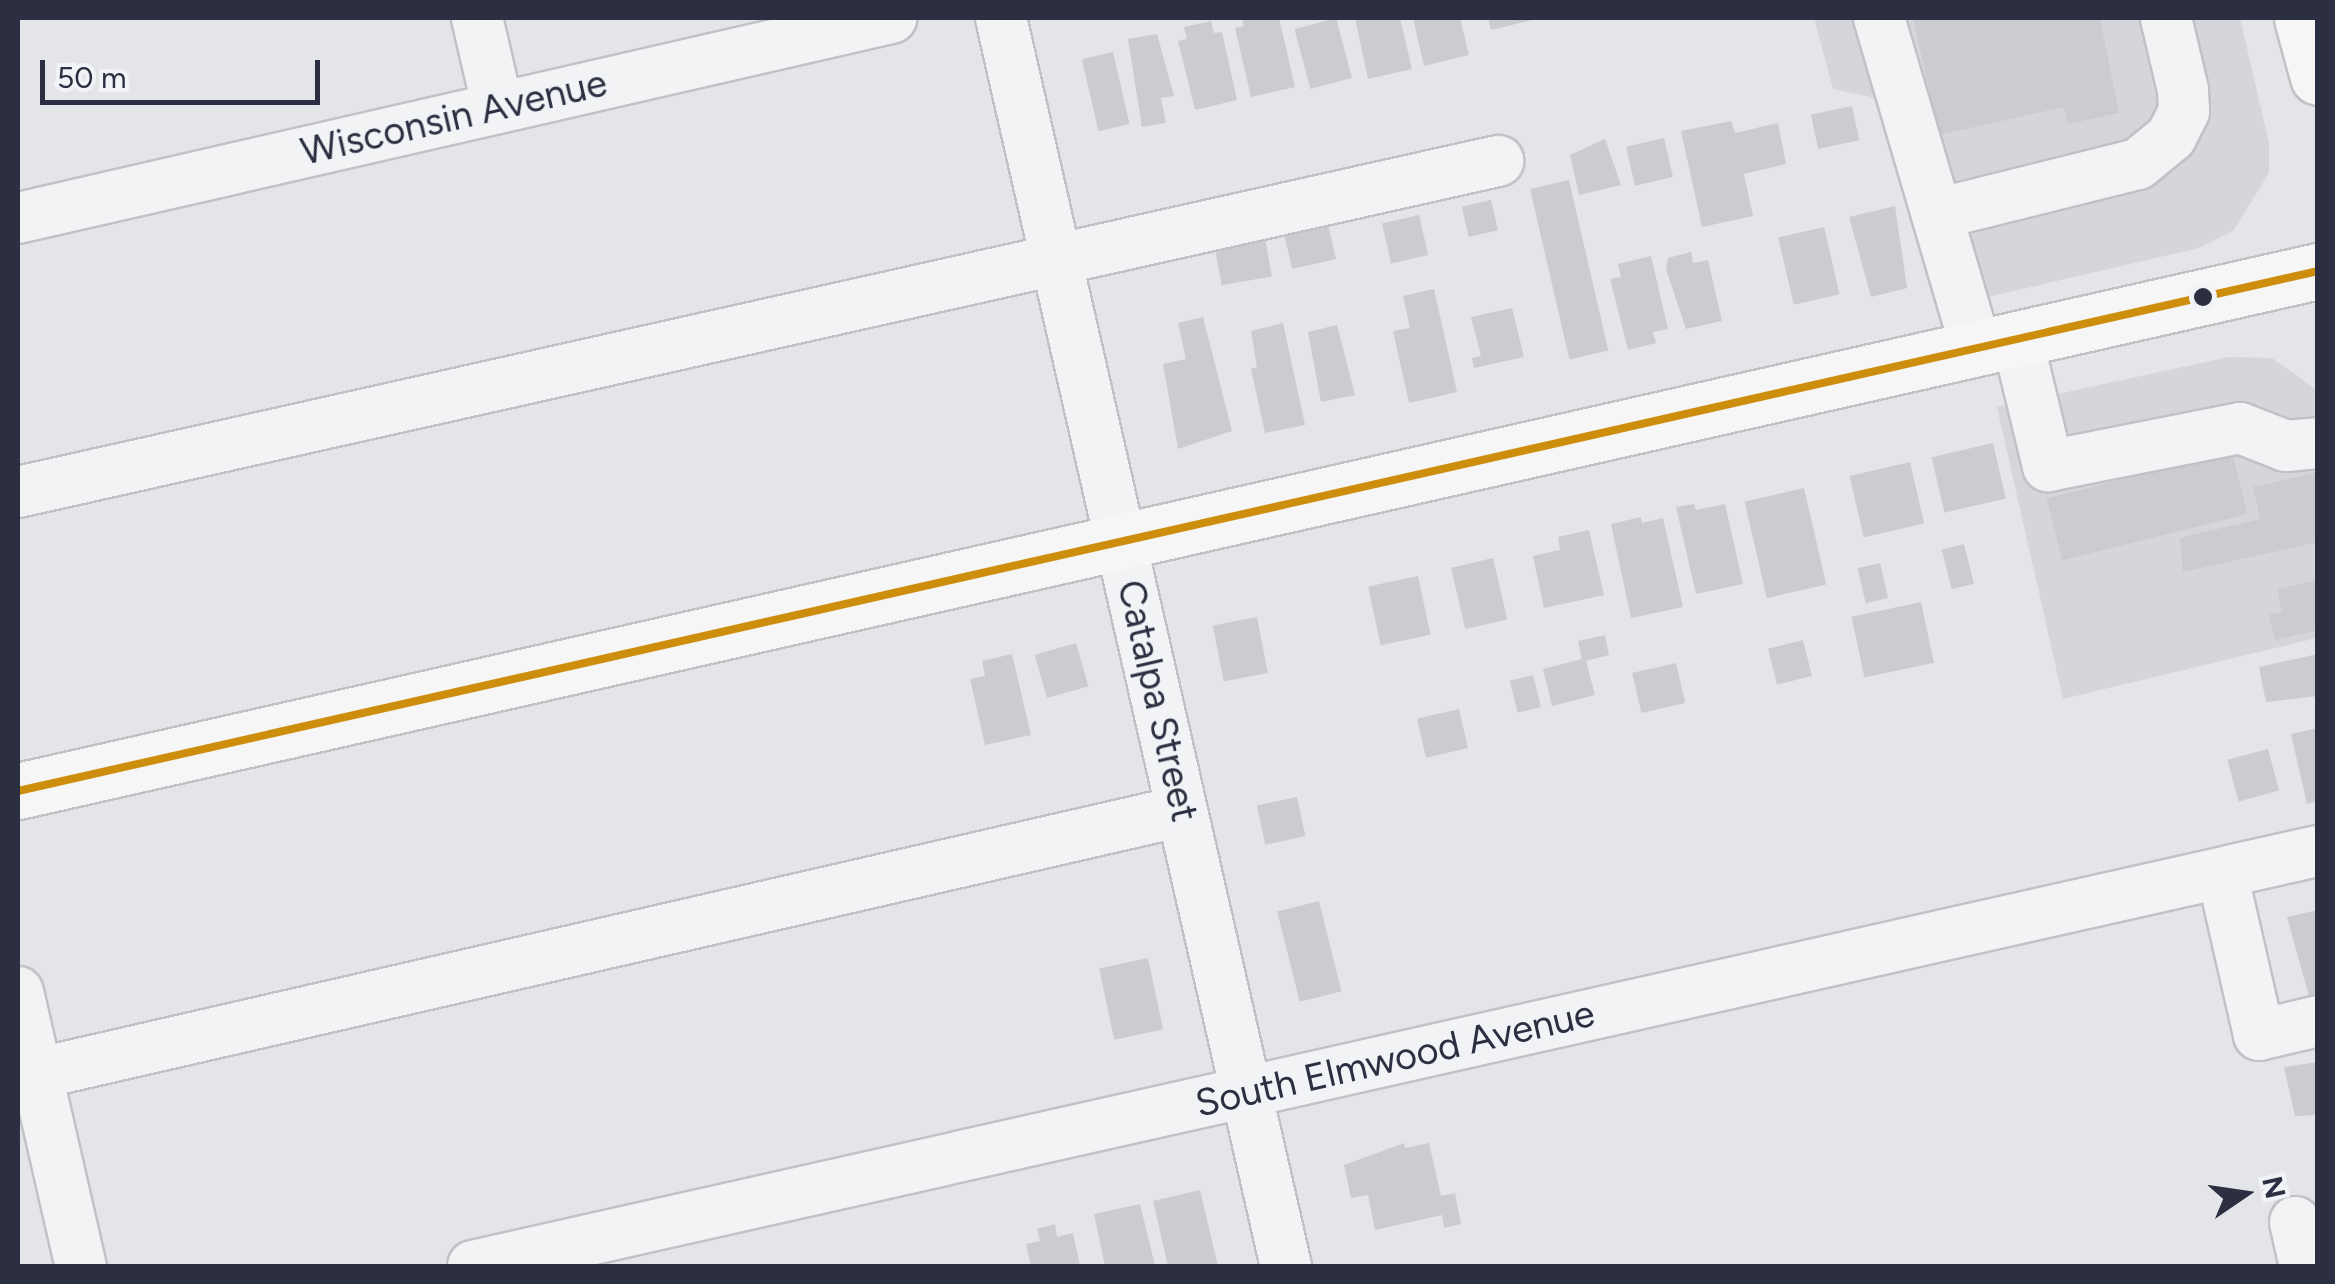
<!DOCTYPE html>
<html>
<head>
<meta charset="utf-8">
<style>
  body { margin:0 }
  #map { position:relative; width:2335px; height:1284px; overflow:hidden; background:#e4e5e8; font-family:Figtree,sans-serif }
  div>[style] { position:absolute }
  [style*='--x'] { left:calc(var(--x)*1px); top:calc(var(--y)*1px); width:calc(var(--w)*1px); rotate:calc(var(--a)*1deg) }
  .built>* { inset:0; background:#d4d6dc }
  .building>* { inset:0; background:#cbccd0; transform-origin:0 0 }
  .roads { filter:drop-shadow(2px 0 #c1c2c5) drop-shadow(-2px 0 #c1c2c5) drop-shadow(0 2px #c1c2c5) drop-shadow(0 -2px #c1c2c5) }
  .minor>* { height:50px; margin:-25px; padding:0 25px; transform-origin:25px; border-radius:25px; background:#f2f3f5 }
  .major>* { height:55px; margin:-27.5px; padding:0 27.5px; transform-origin:27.5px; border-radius:27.5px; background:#f6f6f7 }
  .bus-1>* { height:8px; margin:-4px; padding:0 4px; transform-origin:4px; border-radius:4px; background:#ce8e0d }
  .dots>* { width:28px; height:28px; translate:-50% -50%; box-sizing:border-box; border:5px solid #f1f3f7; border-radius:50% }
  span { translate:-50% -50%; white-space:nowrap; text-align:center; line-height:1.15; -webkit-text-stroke:8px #f1f3f7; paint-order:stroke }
  .street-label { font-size:38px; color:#2b2f41 }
  .frame { position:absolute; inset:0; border:20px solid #2b2f41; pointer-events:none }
  .north { position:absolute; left:2195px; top:1144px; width:100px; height:100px; -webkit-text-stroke:8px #f1f3f7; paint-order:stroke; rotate:77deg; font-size:28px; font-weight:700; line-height:40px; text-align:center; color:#2b2f41 }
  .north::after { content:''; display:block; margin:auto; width:35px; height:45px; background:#2b2f41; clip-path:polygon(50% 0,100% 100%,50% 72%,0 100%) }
  .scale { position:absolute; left:40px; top:60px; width:280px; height:45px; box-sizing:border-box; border:5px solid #2b2f41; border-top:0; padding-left:12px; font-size:30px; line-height:35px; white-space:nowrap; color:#2b2f41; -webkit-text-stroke:8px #f1f3f7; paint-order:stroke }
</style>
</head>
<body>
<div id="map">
  <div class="built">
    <div style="clip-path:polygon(1814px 18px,2240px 18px,2269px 143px,2269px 173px,2233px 231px,2199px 248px,1936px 309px,1890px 101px,1833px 89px)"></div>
    <div style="clip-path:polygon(2229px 357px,2272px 358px,2318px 391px,2317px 638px,2063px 699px,1997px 407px)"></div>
  </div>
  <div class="building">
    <div style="clip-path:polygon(1242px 18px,1279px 18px,1295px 87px,1251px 97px,1235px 28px,1244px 26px)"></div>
    <div style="left:1336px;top:18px;width:62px;height:43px;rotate:75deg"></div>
    <div style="clip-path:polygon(1355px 18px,1400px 18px,1412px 69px,1368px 79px)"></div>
    <div style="clip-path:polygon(1413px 18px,1460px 18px,1469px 55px,1424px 66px)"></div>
    <div style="clip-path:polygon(1488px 18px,1536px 18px,1536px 19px,1491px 30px)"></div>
    <div style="clip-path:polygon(1913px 18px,2100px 18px,2119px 113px,2068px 124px,2064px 107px,1939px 135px)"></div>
    <div style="clip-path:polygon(1211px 21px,1214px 33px,1222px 32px,1237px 100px,1195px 110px,1178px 41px,1187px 39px,1184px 27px)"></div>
    <div style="clip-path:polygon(1157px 34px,1174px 96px,1161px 98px,1166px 123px,1142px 127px,1128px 39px)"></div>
    <div style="left:1113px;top:52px;width:74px;height:32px;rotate:77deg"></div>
    <div style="left:1852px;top:106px;width:35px;height:42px;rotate:78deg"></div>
    <div style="clip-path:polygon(1731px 121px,1735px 133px,1778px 123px,1786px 164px,1744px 174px,1753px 216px,1702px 227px,1681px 131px)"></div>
    <div style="left:1664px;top:138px;width:40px;height:39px;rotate:77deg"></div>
    <div style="clip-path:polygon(1605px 139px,1621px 185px,1579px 195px,1570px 155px)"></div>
    <div style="left:1569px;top:180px;width:175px;height:40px;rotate:77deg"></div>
    <div style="left:1491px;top:200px;width:31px;height:30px;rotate:77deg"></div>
    <div style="clip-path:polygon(1895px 206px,1907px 288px,1871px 297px,1849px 217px)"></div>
    <div style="left:1419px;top:215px;width:41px;height:38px;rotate:77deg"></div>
    <div style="left:1327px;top:220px;width:40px;height:45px;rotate:77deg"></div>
    <div style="left:1824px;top:227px;width:69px;height:47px;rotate:77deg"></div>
    <div style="left:1265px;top:238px;width:39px;height:51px;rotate:80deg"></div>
    <div style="clip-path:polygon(1691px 252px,1693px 263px,1708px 260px,1722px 321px,1686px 329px,1666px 269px,1668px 258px)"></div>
    <div style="clip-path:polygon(1651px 256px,1668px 329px,1653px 332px,1656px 343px,1628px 350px,1610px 279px,1621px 277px,1618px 264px)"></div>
    <div style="clip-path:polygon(1434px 289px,1457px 392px,1409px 403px,1393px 331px,1410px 328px,1403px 296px)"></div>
    <div style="clip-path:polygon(1512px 308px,1524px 357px,1474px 368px,1472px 358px,1481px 356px,1471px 317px)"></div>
    <div style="clip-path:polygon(1203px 317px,1232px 431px,1178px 449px,1163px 364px,1186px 359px,1178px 323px)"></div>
    <div style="clip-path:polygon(1283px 323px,1305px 425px,1265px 433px,1251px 369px,1257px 367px,1251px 331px)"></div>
    <div style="clip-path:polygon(1337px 325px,1355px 395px,1321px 402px,1308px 332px)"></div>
    <div style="left:1993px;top:443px;width:57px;height:63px;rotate:77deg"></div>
    <div style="left:2232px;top:452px;width:64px;height:191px;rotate:76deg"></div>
    <div style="left:1910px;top:462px;width:63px;height:62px;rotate:77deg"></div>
    <div style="clip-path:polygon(2318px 472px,2318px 542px,2183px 572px,2180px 538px,2260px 519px,2253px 487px)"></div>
    <div style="left:1804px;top:488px;width:99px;height:61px;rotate:77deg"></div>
    <div style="clip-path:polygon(1694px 504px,1696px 510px,1725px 504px,1743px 584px,1696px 594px,1676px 507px)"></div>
    <div style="clip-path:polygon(1641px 517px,1642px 523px,1663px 518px,1683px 607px,1631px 618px,1611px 524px)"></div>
    <div style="clip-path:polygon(1589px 530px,1604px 595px,1544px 608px,1533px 556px,1560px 550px,1558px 537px)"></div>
    <div style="left:1964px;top:544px;width:41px;height:23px;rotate:76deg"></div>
    <div style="left:1493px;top:558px;width:63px;height:43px;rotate:77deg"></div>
    <div style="left:1880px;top:563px;width:36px;height:23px;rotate:77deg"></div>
    <div style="left:1418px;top:576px;width:60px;height:51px;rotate:78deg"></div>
    <div style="clip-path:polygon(2318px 580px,2318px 630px,2275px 640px,2269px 615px,2282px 612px,2277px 589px)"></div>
    <div style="left:1921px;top:602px;width:62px;height:71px;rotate:78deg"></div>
    <div style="left:1257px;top:617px;width:57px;height:45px;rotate:79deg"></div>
    <div style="clip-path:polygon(1605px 635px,1609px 655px,1586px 661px,1595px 695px,1552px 706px,1543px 669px,1582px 659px,1578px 641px)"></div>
    <div style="left:1803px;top:640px;width:37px;height:36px;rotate:76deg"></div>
    <div style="left:1076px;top:643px;width:45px;height:43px;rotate:74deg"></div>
    <div style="clip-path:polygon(1012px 654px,1031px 735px,985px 745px,970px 679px,985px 676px,982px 661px)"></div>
    <div style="clip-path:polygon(2318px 654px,2318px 696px,2266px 702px,2259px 667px)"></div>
    <div style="left:1676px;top:663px;width:41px;height:45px;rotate:77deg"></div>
    <div style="left:1533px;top:675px;width:33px;height:24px;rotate:76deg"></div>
    <div style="left:1459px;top:709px;width:40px;height:43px;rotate:77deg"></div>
    <div style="clip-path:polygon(2318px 728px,2318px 801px,2307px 804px,2291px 734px)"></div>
    <div style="left:2268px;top:749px;width:43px;height:42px;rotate:75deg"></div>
    <div style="left:1297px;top:797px;width:40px;height:41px;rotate:78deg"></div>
    <div style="left:1319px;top:901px;width:93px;height:43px;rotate:76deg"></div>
    <div style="clip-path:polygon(2318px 910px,2318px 1010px,2313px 1011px,2287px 917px)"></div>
    <div style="left:1148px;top:958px;width:73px;height:50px;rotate:78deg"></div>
    <div style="clip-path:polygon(2318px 1062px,2318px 1115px,2295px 1116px,2284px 1067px)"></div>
    <div style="clip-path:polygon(1404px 1143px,1405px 1148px,1429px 1143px,1441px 1196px,1455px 1193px,1461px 1224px,1444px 1228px,1442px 1215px,1375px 1230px,1368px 1195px,1351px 1198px,1344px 1165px)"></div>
    <div style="clip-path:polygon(1200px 1190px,1218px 1266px,1168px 1266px,1153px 1201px)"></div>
    <div style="clip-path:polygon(1140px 1204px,1155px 1266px,1105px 1266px,1094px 1214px)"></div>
    <div style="clip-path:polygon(1055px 1224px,1057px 1237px,1073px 1233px,1080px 1266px,1031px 1266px,1026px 1244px,1040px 1241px,1037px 1229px)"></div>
  </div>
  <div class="roads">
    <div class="minor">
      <div style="--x:477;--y:18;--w:92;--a:76.9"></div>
      <div style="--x:1001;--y:18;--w:1280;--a:77.14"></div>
      <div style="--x:1879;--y:18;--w:344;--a:73.6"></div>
      <div style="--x:1937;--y:214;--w:207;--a:-14"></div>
      <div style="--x:2138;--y:164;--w:43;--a:-39.3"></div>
      <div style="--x:2171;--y:137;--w:29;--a:-63"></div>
      <div style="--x:2184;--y:111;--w:21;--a:-93"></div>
      <div style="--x:2183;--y:90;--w:74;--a:-103.3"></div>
      <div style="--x:18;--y:218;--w:896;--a:-12.9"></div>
      <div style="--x:2017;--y:338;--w:132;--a:76.4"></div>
      <div style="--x:2048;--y:466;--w:196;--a:-11.2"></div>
      <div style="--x:2240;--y:428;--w:49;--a:21.4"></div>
      <div style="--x:2286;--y:446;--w:32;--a:-5"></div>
      <div style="--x:18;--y:492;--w:1517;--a:-12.61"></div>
      <div style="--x:2222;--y:873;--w:166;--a:77.1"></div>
      <div style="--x:2259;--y:1035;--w:61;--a:-13.3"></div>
      <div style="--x:18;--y:992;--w:281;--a:77.1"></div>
      <div style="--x:18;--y:1078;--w:1194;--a:-12.92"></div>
      <div style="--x:2295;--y:1222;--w:45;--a:77.2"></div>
      <div style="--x:473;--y:1266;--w:1891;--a:-12.68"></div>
    </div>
    <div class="major">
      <div style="--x:2302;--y:18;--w:61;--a:74.8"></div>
      <div style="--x:18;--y:791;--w:2358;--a:-12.74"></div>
    </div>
  </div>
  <div class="bus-1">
    <div style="--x:18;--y:791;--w:2358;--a:-12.74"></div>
  </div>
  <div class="dots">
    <div style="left:2203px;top:297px;background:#2b2f41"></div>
  </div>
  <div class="street-label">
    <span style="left:454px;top:118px;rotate:-13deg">Wisconsin Avenue</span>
    <span style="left:1157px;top:701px;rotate:77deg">Catalpa Street</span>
    <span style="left:1395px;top:1059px;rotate:-13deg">South Elmwood Avenue</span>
  </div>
  <div class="frame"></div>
  <div class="north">N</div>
  <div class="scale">50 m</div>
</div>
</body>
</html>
